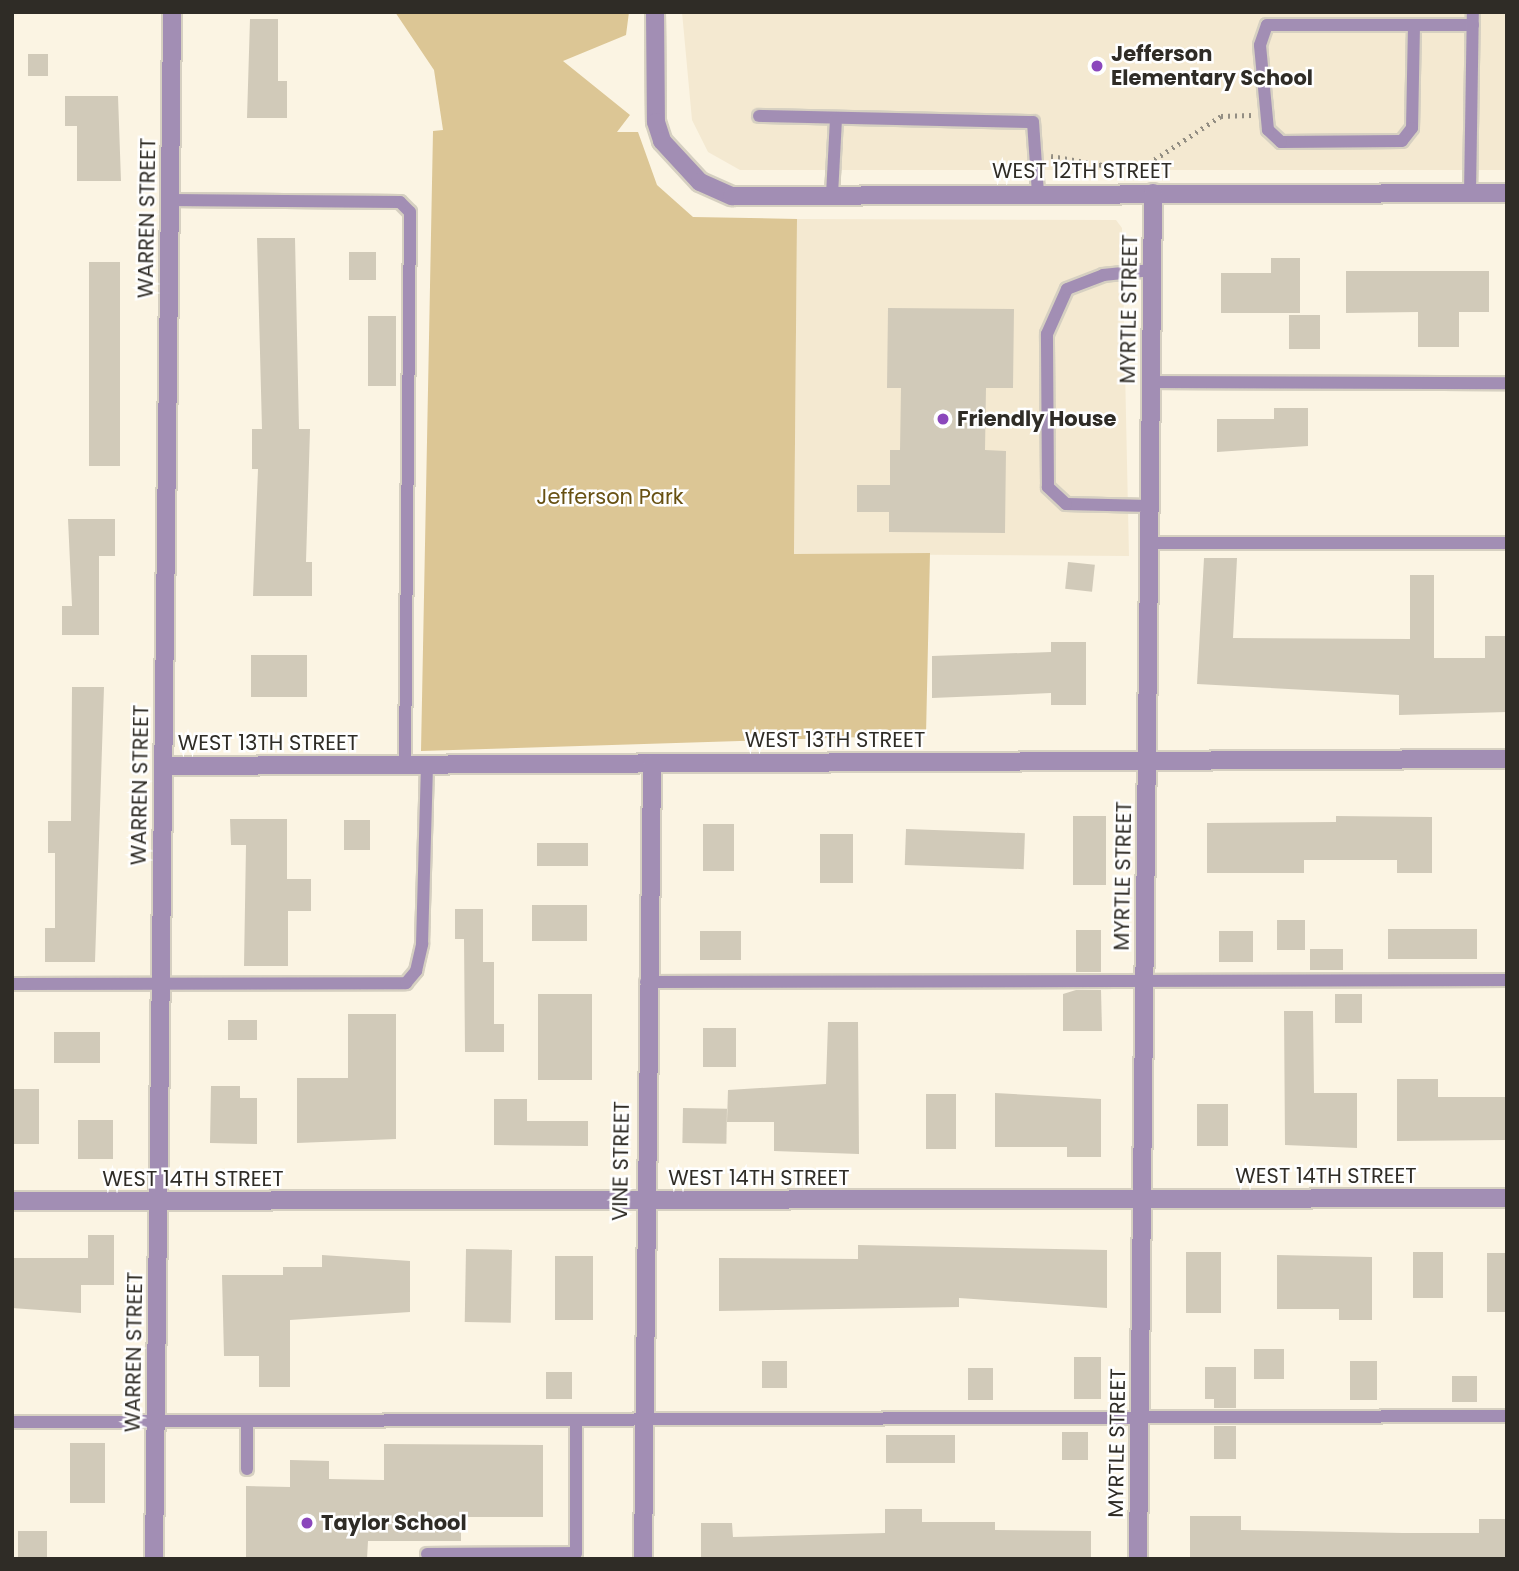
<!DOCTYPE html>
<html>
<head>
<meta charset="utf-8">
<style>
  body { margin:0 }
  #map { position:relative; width:1519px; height:1571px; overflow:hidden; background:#fbf4e3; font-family:Poppins,sans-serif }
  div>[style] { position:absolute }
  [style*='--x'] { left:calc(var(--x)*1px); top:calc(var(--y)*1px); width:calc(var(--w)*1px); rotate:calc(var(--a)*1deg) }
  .built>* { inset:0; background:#f4e9d1 }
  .green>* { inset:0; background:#dcc695 }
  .building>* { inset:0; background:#d1cab9; transform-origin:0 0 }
  .path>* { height:4.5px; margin-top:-2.25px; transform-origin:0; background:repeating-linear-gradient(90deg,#938e83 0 2px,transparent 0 7px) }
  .roads { filter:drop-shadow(2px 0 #d6d0c1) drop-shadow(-2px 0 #d6d0c1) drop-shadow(0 2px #d6d0c1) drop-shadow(0 -2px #d6d0c1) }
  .service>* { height:12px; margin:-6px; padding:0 6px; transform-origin:6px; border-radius:6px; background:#a28eb4 }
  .minor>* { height:18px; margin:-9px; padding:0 9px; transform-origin:9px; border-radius:9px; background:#a28eb4 }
  .dots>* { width:19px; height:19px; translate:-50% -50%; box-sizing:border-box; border:4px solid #fff; border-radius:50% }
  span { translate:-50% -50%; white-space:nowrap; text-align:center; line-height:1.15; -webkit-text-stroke:5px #fff; paint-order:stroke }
  .poi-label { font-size:21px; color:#2f2c26; font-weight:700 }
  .left { translate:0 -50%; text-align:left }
  .street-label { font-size:21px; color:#2f2c26 }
  .park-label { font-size:21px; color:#685113 }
  .frame { position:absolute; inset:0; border:14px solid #2f2c26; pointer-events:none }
</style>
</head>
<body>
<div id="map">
  <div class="built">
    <div style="clip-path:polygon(682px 12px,1507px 12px,1507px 170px,740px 170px,708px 152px,692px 120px)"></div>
    <div style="clip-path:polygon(797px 219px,1116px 220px,1122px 228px,1129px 556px,794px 554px)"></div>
  </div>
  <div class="green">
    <div style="clip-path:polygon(395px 12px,629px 12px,626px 35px,563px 61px,630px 115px,617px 132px,638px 132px,657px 185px,693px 217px,797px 219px,794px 554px,930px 553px,926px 735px,421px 751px,433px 131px,443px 130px,434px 70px)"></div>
  </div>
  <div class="building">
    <div style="clip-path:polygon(250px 19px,278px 19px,278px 81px,287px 81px,287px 118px,247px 118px)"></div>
    <div style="left:28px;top:54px;width:20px;height:22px"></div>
    <div style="clip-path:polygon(65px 96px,118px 96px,121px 181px,77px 181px,77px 126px,65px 126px)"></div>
    <div style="clip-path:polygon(257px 238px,295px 238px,299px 429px,310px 429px,306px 562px,312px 562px,312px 596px,253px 596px,258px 469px,252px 469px,252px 429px,262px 429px)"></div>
    <div style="left:349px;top:252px;width:27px;height:28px"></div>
    <div style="clip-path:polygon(1271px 258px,1300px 258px,1300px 313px,1221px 313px,1221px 273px,1271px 273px)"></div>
    <div style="left:89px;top:262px;width:31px;height:204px"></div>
    <div style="clip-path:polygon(1346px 271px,1489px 271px,1489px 312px,1459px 312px,1459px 347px,1418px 347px,1418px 312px,1346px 313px)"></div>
    <div style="clip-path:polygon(888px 308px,1014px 309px,1013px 388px,986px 388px,985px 450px,1006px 451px,1005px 533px,889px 532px,889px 512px,857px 512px,857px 485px,890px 485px,890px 450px,900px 450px,901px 388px,887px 388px)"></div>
    <div style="left:1289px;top:315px;width:31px;height:34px"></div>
    <div style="left:368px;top:316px;width:28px;height:70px"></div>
    <div style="clip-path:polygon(1274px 408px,1308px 408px,1308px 446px,1217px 452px,1217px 419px,1274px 419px)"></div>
    <div style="clip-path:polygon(68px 519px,115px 519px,115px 556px,99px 556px,99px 635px,62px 635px,62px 606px,72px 606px)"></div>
    <div style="clip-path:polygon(1204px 558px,1237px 558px,1233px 638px,1410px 639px,1410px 575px,1434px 575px,1434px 658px,1485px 658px,1485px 636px,1507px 636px,1507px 712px,1399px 715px,1399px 695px,1197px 684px)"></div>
    <div style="left:1068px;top:562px;width:27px;height:27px;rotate:6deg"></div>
    <div style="clip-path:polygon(1051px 642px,1086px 642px,1086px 705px,1051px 705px,1051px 693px,932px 698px,932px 656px,1051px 652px)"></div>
    <div style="left:251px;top:655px;width:56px;height:42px"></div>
    <div style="clip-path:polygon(72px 687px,104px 687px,95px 962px,45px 962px,45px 928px,55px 928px,55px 853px,48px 853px,48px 821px,71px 821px)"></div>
    <div style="left:1073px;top:816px;width:33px;height:69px"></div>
    <div style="clip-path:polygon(1336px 816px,1432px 817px,1432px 873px,1397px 873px,1397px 860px,1304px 860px,1304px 873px,1207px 873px,1207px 823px,1336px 822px)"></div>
    <div style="clip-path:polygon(230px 819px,287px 819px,287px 879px,311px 879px,311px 911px,288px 911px,288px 966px,244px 966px,246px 845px,231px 845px)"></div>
    <div style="left:344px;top:820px;width:26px;height:30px"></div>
    <div style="left:703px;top:824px;width:31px;height:47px"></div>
    <div style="left:906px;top:829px;width:119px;height:36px;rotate:2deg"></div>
    <div style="left:820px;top:834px;width:33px;height:49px"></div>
    <div style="left:537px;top:843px;width:51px;height:23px"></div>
    <div style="left:532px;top:905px;width:55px;height:36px"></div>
    <div style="clip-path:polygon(455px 909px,483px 909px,483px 962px,494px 962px,494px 1024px,504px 1024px,504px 1052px,465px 1052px,464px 939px,455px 939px)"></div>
    <div style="left:1277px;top:920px;width:28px;height:30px"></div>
    <div style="left:1477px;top:929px;width:30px;height:89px;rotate:90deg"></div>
    <div style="left:1076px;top:930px;width:25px;height:42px"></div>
    <div style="left:700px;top:931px;width:41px;height:29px"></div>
    <div style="left:1219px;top:931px;width:34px;height:31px"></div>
    <div style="left:1310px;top:949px;width:33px;height:21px"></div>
    <div style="clip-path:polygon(1076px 990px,1101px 990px,1102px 1031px,1063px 1031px,1063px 994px)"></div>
    <div style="left:538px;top:994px;width:54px;height:86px"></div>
    <div style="left:1335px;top:994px;width:27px;height:29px"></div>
    <div style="clip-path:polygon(1284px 1011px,1313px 1011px,1314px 1093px,1357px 1093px,1357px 1148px,1285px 1145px)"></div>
    <div style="clip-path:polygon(348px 1014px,396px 1014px,396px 1139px,297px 1143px,297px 1078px,348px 1078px)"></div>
    <div style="left:228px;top:1020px;width:29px;height:20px"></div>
    <div style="clip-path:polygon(828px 1022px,858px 1022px,859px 1154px,774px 1151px,774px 1122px,727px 1122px,728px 1090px,826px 1084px)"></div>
    <div style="left:703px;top:1028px;width:33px;height:39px"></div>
    <div style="left:54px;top:1032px;width:46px;height:31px"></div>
    <div style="clip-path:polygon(1397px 1079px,1438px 1079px,1438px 1097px,1507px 1097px,1507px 1140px,1397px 1141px)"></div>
    <div style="clip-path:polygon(211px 1086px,240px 1086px,240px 1098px,257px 1098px,257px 1144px,210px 1143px)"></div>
    <div style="left:12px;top:1089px;width:27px;height:55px"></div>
    <div style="clip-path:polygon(995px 1093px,1101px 1099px,1101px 1157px,1067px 1157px,1067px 1147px,995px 1147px)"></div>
    <div style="left:926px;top:1094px;width:30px;height:55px"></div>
    <div style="clip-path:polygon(494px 1099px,527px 1099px,527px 1121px,588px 1121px,588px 1146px,494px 1145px)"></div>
    <div style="left:1197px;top:1104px;width:31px;height:42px"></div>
    <div style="left:683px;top:1108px;width:44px;height:35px;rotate:1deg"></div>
    <div style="left:78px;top:1120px;width:35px;height:39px"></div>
    <div style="clip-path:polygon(88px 1235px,114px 1235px,114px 1285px,81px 1285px,81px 1313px,12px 1308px,12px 1258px,88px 1258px)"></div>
    <div style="clip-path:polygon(858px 1245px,1107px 1250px,1107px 1308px,959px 1298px,959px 1307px,719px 1311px,719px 1258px,858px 1259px)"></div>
    <div style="left:466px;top:1249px;width:46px;height:73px;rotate:1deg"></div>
    <div style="left:1186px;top:1252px;width:35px;height:61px"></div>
    <div style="left:1413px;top:1252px;width:30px;height:46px"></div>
    <div style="left:1487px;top:1253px;width:20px;height:59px"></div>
    <div style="clip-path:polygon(322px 1255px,410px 1261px,410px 1312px,290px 1320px,290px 1387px,259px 1387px,259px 1356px,224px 1356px,222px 1275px,283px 1275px,283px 1267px,322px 1267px)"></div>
    <div style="clip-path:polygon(1277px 1255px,1372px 1257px,1372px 1320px,1339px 1320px,1339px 1309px,1277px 1309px)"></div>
    <div style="left:555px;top:1256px;width:38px;height:64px"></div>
    <div style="left:1254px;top:1349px;width:30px;height:30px"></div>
    <div style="left:1074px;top:1357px;width:27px;height:42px"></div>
    <div style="left:762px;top:1361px;width:25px;height:27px"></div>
    <div style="left:1350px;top:1361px;width:27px;height:39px"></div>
    <div style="clip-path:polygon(1205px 1367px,1236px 1367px,1236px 1408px,1214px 1408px,1214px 1399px,1205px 1399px)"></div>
    <div style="left:968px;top:1368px;width:25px;height:32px"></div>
    <div style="left:546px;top:1372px;width:26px;height:27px"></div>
    <div style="left:1452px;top:1376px;width:25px;height:26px"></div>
    <div style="left:1214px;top:1426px;width:22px;height:33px"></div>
    <div style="left:1062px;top:1432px;width:26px;height:28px"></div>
    <div style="left:886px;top:1435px;width:69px;height:28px"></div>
    <div style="left:70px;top:1443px;width:35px;height:60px"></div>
    <div style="clip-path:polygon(384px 1444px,543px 1445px,543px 1517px,461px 1517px,461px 1541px,368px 1541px,367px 1559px,246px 1559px,246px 1486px,290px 1487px,290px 1460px,329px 1461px,329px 1479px,384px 1480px)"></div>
    <div style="clip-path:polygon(885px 1509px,922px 1509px,922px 1522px,995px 1522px,995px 1530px,1091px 1531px,1091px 1559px,701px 1559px,701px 1523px,732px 1523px,733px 1537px,885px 1533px)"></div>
    <div style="clip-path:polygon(1190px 1516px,1241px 1516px,1241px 1530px,1403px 1533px,1479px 1533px,1479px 1519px,1507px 1519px,1507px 1559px,1190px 1559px)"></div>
    <div style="left:18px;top:1531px;width:29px;height:28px"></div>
  </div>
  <div class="path">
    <div style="--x:1051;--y:156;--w:87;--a:9.9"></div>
    <div style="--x:1137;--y:171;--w:100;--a:-33.2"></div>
    <div style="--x:1221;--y:116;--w:30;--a:-2"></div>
  </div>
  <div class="roads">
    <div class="service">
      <div style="--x:1414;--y:25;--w:103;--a:91.1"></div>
      <div style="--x:1412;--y:128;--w:16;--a:128"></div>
      <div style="--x:1402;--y:141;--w:121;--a:179.5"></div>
      <div style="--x:1281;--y:142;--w:18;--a:-137"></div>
      <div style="--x:1268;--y:130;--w:85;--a:-95.4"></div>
      <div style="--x:1260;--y:45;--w:21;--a:-71"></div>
      <div style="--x:1267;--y:25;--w:206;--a:0"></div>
      <div style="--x:759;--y:116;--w:274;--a:1.3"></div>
      <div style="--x:1033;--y:122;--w:71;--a:86"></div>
      <div style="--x:1470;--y:193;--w:181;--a:-89.1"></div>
      <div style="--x:832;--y:195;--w:77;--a:-87"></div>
      <div style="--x:169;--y:200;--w:231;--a:0.5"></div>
      <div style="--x:400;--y:202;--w:14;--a:45"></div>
      <div style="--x:410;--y:212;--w:553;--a:90.52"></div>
      <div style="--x:1151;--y:382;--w:356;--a:0.2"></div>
      <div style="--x:1149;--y:506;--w:83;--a:-178.6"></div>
      <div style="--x:1066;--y:504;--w:25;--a:-137"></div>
      <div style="--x:1048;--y:487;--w:153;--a:-90.4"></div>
      <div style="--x:1047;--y:334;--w:49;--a:-66"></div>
      <div style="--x:1067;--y:289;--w:39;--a:-21"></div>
      <div style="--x:1103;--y:275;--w:49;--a:-5.8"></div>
      <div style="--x:1149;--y:543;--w:358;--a:0"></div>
      <div style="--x:646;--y:982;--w:861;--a:-0.13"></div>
      <div style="--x:12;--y:984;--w:394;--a:-0.1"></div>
      <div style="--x:406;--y:983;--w:16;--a:-50"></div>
      <div style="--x:416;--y:971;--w:28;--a:-77"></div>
      <div style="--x:422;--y:944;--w:179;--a:-88.4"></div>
      <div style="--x:12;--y:1422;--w:1495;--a:-0.23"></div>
      <div style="--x:247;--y:1469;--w:48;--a:-90"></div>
      <div style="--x:427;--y:1554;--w:149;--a:-0.4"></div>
      <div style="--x:576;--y:1553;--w:133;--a:-90"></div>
    </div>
    <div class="minor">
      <div style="--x:655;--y:12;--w:110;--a:89.5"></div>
      <div style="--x:656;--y:122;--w:20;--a:72"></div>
      <div style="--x:662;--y:141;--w:56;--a:47.2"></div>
      <div style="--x:700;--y:182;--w:35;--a:24"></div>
      <div style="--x:732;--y:196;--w:775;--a:-0.22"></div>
      <div style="--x:163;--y:766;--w:1344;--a:-0.3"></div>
      <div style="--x:12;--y:1201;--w:1495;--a:-0.11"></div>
      <div style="--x:154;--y:1559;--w:1547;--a:-89.33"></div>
      <div style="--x:643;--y:1559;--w:795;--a:-89.35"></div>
      <div style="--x:1138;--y:1559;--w:1366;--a:-89.37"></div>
    </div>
  </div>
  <div class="dots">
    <div style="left:1097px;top:66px;background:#8b47bc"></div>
    <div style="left:943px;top:419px;background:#8b47bc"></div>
    <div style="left:307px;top:1523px;background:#8b47bc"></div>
  </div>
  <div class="poi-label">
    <span class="left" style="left:1111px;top:66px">Jefferson<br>Elementary School</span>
    <span class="left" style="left:957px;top:419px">Friendly House</span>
    <span class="left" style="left:321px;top:1523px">Taylor School</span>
  </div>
  <div class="street-label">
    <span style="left:1082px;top:171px">WEST 12TH STREET</span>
    <span style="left:147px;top:218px;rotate:-89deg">WARREN STREET</span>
    <span style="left:1129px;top:309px;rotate:-89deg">MYRTLE STREET</span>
    <span style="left:835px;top:740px">WEST 13TH STREET</span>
    <span style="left:268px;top:743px">WEST 13TH STREET</span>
    <span style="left:140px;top:785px;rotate:-89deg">WARREN STREET</span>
    <span style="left:1123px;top:876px;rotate:-89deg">MYRTLE STREET</span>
    <span style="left:621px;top:1161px;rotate:-89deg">VINE STREET</span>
    <span style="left:1326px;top:1176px">WEST 14TH STREET</span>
    <span style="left:759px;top:1178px">WEST 14TH STREET</span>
    <span style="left:193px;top:1179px">WEST 14TH STREET</span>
    <span style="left:134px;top:1352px;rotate:-89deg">WARREN STREET</span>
    <span style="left:1117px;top:1443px;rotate:-89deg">MYRTLE STREET</span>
  </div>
  <div class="park-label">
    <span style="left:610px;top:497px">Jefferson Park</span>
  </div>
  <div class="frame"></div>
</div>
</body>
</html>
